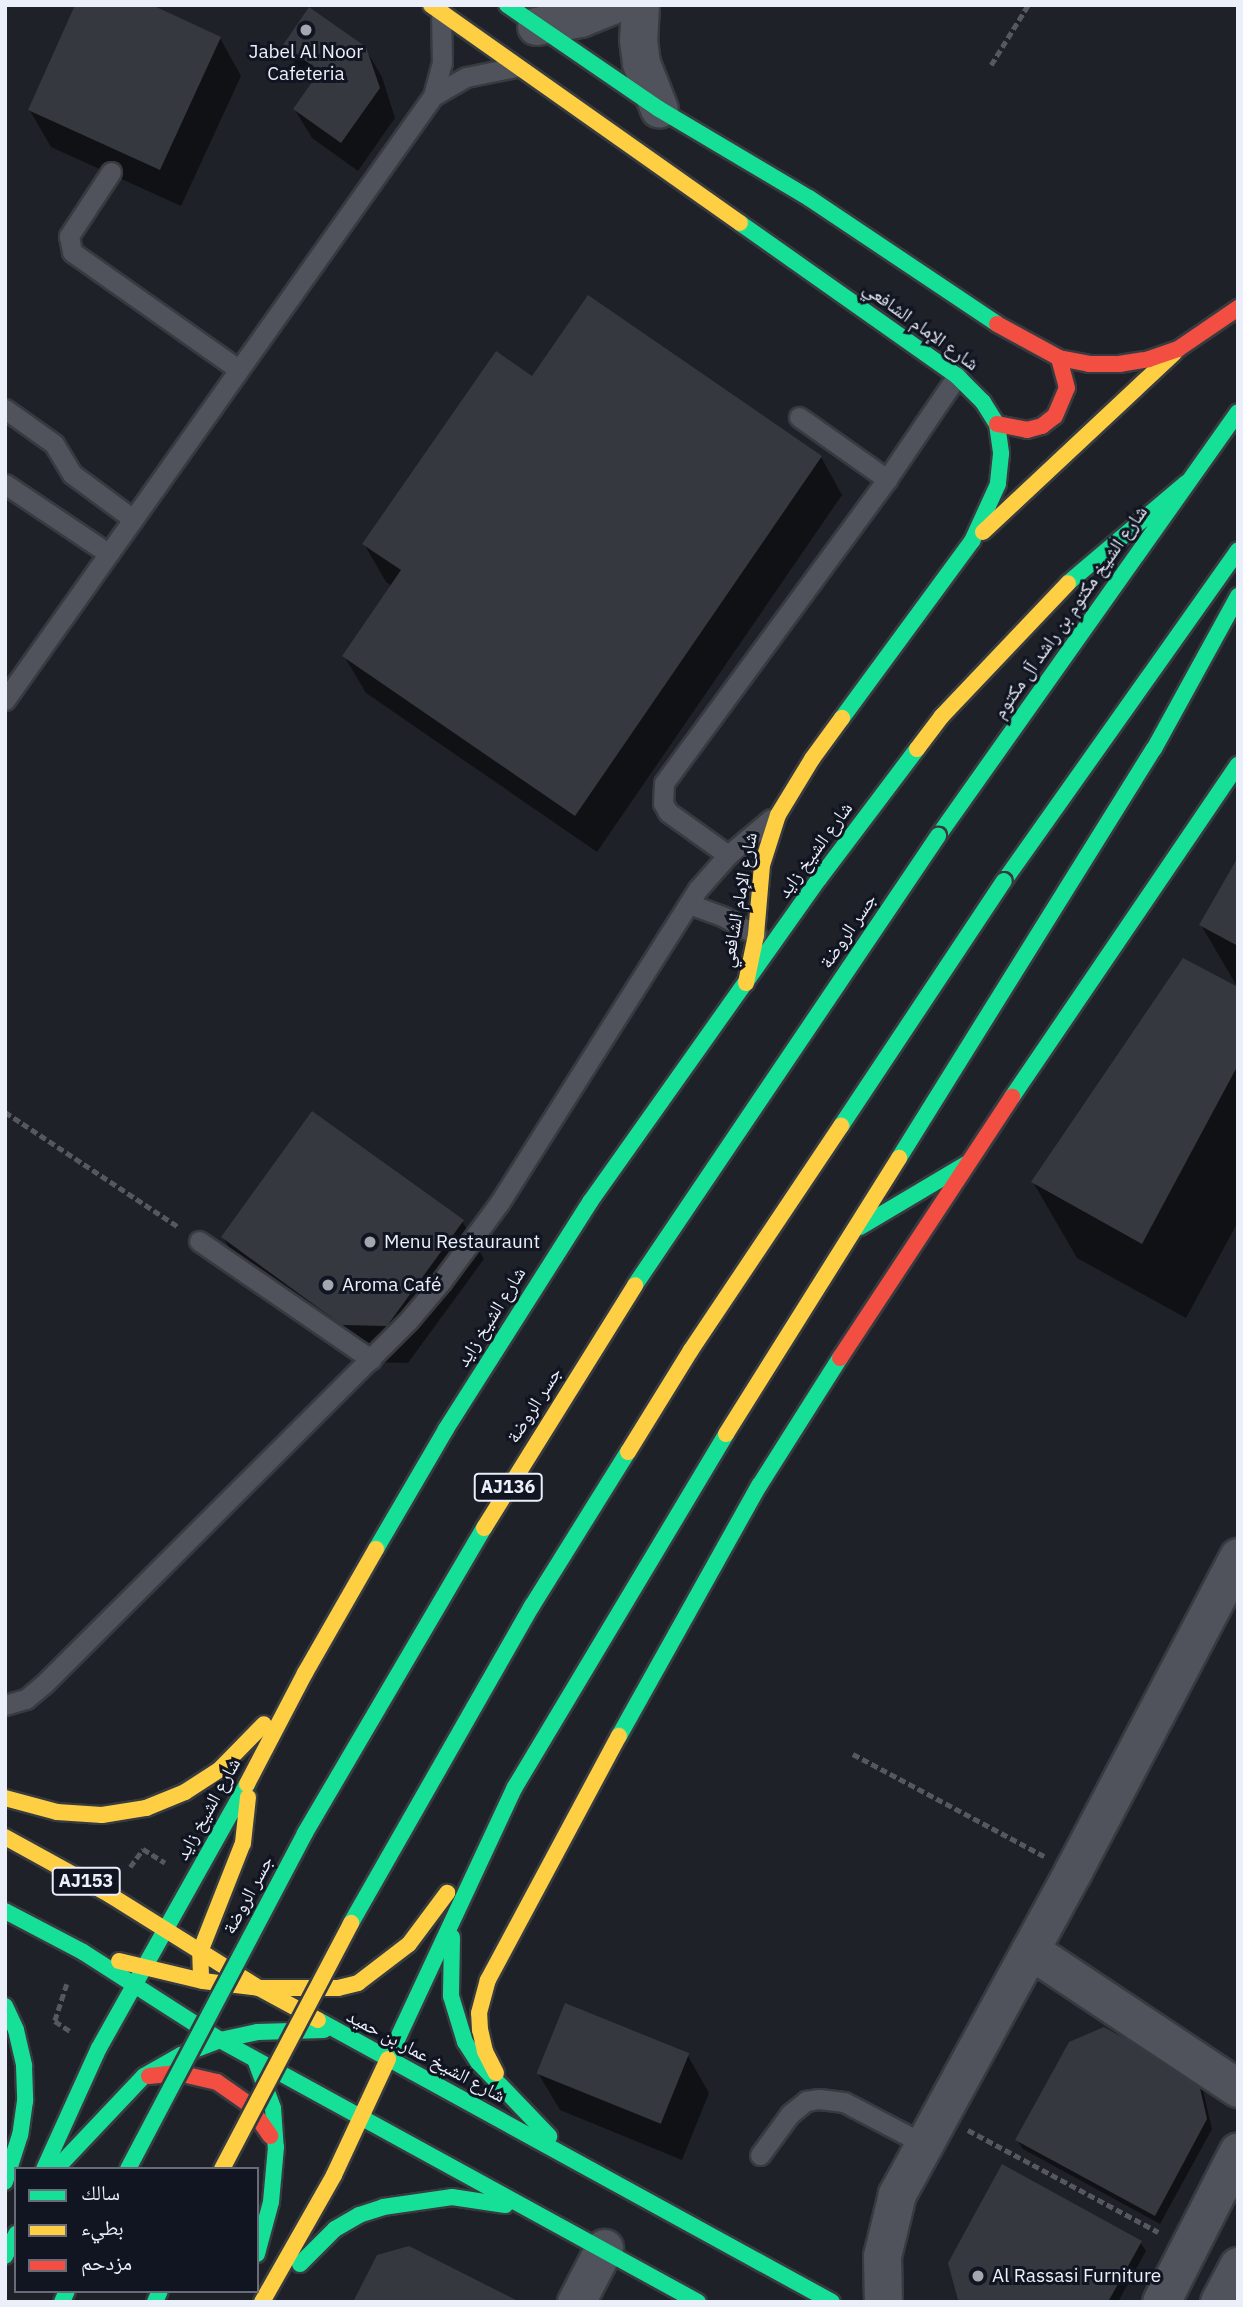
<!DOCTYPE html>
<html>
<head>
<meta charset="utf-8">
<style>
  body { margin:0 }
  #map { position:relative; width:1243px; height:2307px; overflow:hidden; background:#1e2128; font-family:"IBM Plex Sans","Noto Naskh Arabic",sans-serif }
  div>[style] { position:absolute }
  [style*='--x'] { left:calc(var(--x)*1px); top:calc(var(--y)*1px); width:calc(var(--w)*1px); rotate:calc(var(--a)*1deg) }
  .shadow>* { inset:0; background:#0007 }
  .building>* { inset:0; background:#35383e; transform-origin:0 0 }
  .path>* { height:4.5px; margin-top:-2.25px; transform-origin:0; background:repeating-linear-gradient(90deg,#55585f 0 7px,transparent 0 10.5px) }
  .roads { filter:drop-shadow(2px 0 #373b40) drop-shadow(-2px 0 #373b40) drop-shadow(0 2px #373b40) drop-shadow(0 -2px #373b40) }
  .lane>* { height:19px; margin:-9.5px; padding:0 9.5px; transform-origin:9.5px; border-radius:9.5px; background:#50535b }
  .street>* { height:37px; margin:-18.5px; padding:0 18.5px; transform-origin:18.5px; border-radius:18.5px; background:#50535b }
  .fast>* { height:16px; margin:-8px; padding:0 8px; transform-origin:8px; border-radius:8px; background:#16e098 }
  .slow>* { height:16px; margin:-8px; padding:0 8px; transform-origin:8px; border-radius:8px; background:#ffcf43 }
  .jam>* { height:16px; margin:-8px; padding:0 8px; transform-origin:8px; border-radius:8px; background:#f24e42 }
  .bridges { filter:drop-shadow(2px 0 #373b40) drop-shadow(-2px 0 #373b40) drop-shadow(0 2px #373b40) drop-shadow(0 -2px #373b40) }
  .fast-bridge>* { height:16px; margin:-8px; padding:0 8px; transform-origin:8px; border-radius:8px; background:#16e098 }
  .slow-bridge>* { height:16px; margin:-8px; padding:0 8px; transform-origin:8px; border-radius:8px; background:#ffcf43 }
  .dots>* { width:19px; height:19px; translate:-50% -50%; box-sizing:border-box; border:4px solid #111522; border-radius:50% }
  span { translate:-50% -50%; white-space:nowrap; text-align:center; line-height:1.15; -webkit-text-stroke:6px #111522; paint-order:stroke }
  .shield-label span { padding:2px 5px; background:#111522; border:2px solid; border-radius:5px; -webkit-text-stroke-width:0 }
  .shield-label { font-size:18px; color:#ebeff9; font-weight:700 }
  .poi-label { font-size:19px; color:#ebeff9 }
  .left { translate:0 -50%; text-align:left }
  .street-label { font-size:19px; color:#ebeff9 }
  .frame { position:absolute; inset:0; border:7px solid #ebeff9; pointer-events:none }
  .legend { position:absolute; left:14px; top:2167px; width:245px; height:126px; box-sizing:border-box; background:#111522; border:2px solid #686c78; margin:0; padding:9px 12px; list-style:none; font-size:21px; color:#ebeff9 }
  .legend li { display:flex; align-items:center; gap:14px; height:35px }
  .legend b { width:35px; border:2px solid #686c78 }
</style>
</head>
<body>
<div id="map">
  <div class="shadow">
    <div style="clip-path:polygon(220px 38px,241px 76px,181px 206px,51px 147px,29px 109px)"></div>
    <div style="clip-path:polygon(285px 45px,365px 48px,382px 77px,395px 118px,358px 171px,312px 138px,295px 110px,314px 82px,301px 74px)"></div>
    <div style="clip-path:polygon(821px 457px,842px 495px,597px 852px,366px 693px,344px 656px,392px 586px,386px 582px,364px 544px)"></div>
    <div style="clip-path:polygon(1238px 860px,1238px 988px,1201px 925px)"></div>
    <div style="clip-path:polygon(1238px 989px,1238px 1222px,1186px 1318px,1077px 1258px,1033px 1182px)"></div>
    <div style="clip-path:polygon(462px 1221px,484px 1259px,408px 1363px,365px 1362px,244px 1274px,223px 1237px)"></div>
    <div style="clip-path:polygon(688px 2056px,709px 2093px,682px 2160px,560px 2110px,538px 2073px)"></div>
    <div style="clip-path:polygon(1197px 2080px,1203px 2090px,1212px 2129px,1160px 2224px,1023px 2149px,1017px 2140px)"></div>
    <div style="clip-path:polygon(1140px 2242px,1146px 2251px,1118px 2302px,966px 2302px,960px 2299px)"></div>
  </div>
  <div class="building">
    <div style="clip-path:polygon(75px 5px,152px 5px,221px 37px,160px 170px,28px 110px)"></div>
    <div style="clip-path:polygon(309px 7px,366px 47px,380px 88px,341px 143px,293px 109px,320px 71px,283px 45px)"></div>
    <div style="clip-path:polygon(588px 295px,822px 456px,575px 816px,342px 656px,401px 570px,362px 544px,496px 351px,532px 376px)"></div>
    <div style="clip-path:polygon(1238px 857px,1238px 946px,1199px 925px)"></div>
    <div style="clip-path:polygon(1183px 958px,1238px 987px,1238px 1065px,1142px 1244px,1031px 1182px)"></div>
    <div style="clip-path:polygon(312px 1111px,464px 1220px,387px 1326px,342px 1325px,221px 1237px)"></div>
    <div style="left:565px;top:2003px;width:134px;height:76px;rotate:22deg"></div>
    <div style="clip-path:polygon(1104px 2027px,1198px 2079px,1207px 2119px,1155px 2216px,1015px 2140px,1069px 2042px)"></div>
    <div style="clip-path:polygon(1002px 2164px,1142px 2241px,1108px 2302px,958px 2300px,948px 2263px)"></div>
    <div style="clip-path:polygon(409px 2246px,520px 2302px,353px 2302px,377px 2255px)"></div>
  </div>
  <div class="path">
    <div style="--x:991;--y:65;--w:70;--a:-58.3"></div>
    <div style="--x:5;--y:1112;--w:210;--a:33.5"></div>
    <div style="--x:853;--y:1754;--w:217;--a:28.1"></div>
    <div style="--x:130;--y:1867;--w:22;--a:-54"></div>
    <div style="--x:143;--y:1849;--w:26;--a:32"></div>
    <div style="--x:67;--y:1984;--w:39;--a:108"></div>
    <div style="--x:55;--y:2021;--w:18;--a:34"></div>
    <div style="--x:968;--y:2130;--w:216;--a:28.2"></div>
  </div>
  <div class="roads">
    <div class="lane">
      <div style="--x:433;--y:96;--w:38;--a:-30"></div>
      <div style="--x:466;--y:77;--w:51;--a:-11.3"></div>
      <div style="--x:111;--y:172;--w:77;--a:123.3"></div>
      <div style="--x:69;--y:236;--w:16;--a:79"></div>
      <div style="--x:72;--y:252;--w:204;--a:35.2"></div>
      <div style="--x:5;--y:409;--w:60;--a:35.5"></div>
      <div style="--x:54;--y:444;--w:35;--a:59"></div>
      <div style="--x:72;--y:474;--w:76;--a:36.4"></div>
      <div style="--x:799;--y:417;--w:108;--a:35.2"></div>
      <div style="--x:5;--y:484;--w:125;--a:33.9"></div>
      <div style="--x:5;--y:700;--w:740;--a:-54.68"></div>
      <div style="--x:433;--y:96;--w:34;--a:-75"></div>
      <div style="--x:442;--y:63;--w:50;--a:-91.1"></div>
      <div style="--x:728;--y:855;--w:74;--a:-144.4"></div>
      <div style="--x:668;--y:812;--w:10;--a:-119"></div>
      <div style="--x:663;--y:803;--w:20;--a:-87"></div>
      <div style="--x:664;--y:783;--w:377;--a:-53.7"></div>
      <div style="--x:887;--y:479;--w:125;--a:-55.8"></div>
      <div style="--x:689;--y:904;--w:37;--a:20"></div>
      <div style="--x:724;--y:917;--w:37;--a:29"></div>
      <div style="--x:199;--y:1241;--w:209;--a:34.5"></div>
      <div style="--x:5;--y:1705;--w:22;--a:-16"></div>
      <div style="--x:26;--y:1699;--w:23;--a:-40"></div>
      <div style="--x:44;--y:1684;--w:514;--a:-44.92"></div>
      <div style="--x:408;--y:1321;--w:51;--a:-49.8"></div>
      <div style="--x:441;--y:1282;--w:99;--a:-53.6"></div>
      <div style="--x:500;--y:1202;--w:370;--a:-57.7"></div>
      <div style="--x:698;--y:889;--w:45;--a:-48.6"></div>
      <div style="--x:728;--y:855;--w:56;--a:-39.9"></div>
      <div style="--x:760;--y:2155;--w:51;--a:-53.8"></div>
      <div style="--x:790;--y:2114;--w:21;--a:-39"></div>
      <div style="--x:806;--y:2101;--w:13;--a:-9"></div>
      <div style="--x:819;--y:2099;--w:25;--a:7"></div>
      <div style="--x:844;--y:2102;--w:90;--a:27.7"></div>
    </div>
    <div class="street">
      <div style="--x:640;--y:5;--w:34;--a:93"></div>
      <div style="--x:638;--y:39;--w:24;--a:83"></div>
      <div style="--x:641;--y:63;--w:49;--a:68.6"></div>
      <div style="--x:536;--y:26;--w:45;--a:-10.3"></div>
      <div style="--x:580;--y:18;--w:35;--a:-22"></div>
      <div style="--x:1030;--y:1950;--w:250;--a:33.6"></div>
      <div style="--x:576;--y:2302;--w:61;--a:-62.6"></div>
      <div style="--x:883;--y:2302;--w:46;--a:-91.2"></div>
      <div style="--x:882;--y:2256;--w:64;--a:-76.4"></div>
      <div style="--x:897;--y:2194;--w:368;--a:-61.4"></div>
      <div style="--x:1073;--y:1871;--w:355;--a:-62.3"></div>
      <div style="--x:1161;--y:2302;--w:169;--a:-63"></div>
      <div style="--x:1219;--y:2302;--w:41;--a:-62.2"></div>
    </div>
    <div class="fast">
      <div style="--x:507;--y:5;--w:184;--a:34.4"></div>
      <div style="--x:659;--y:109;--w:174;--a:30.7"></div>
      <div style="--x:809;--y:198;--w:226;--a:33.8"></div>
      <div style="--x:740;--y:223;--w:266;--a:35.2"></div>
      <div style="--x:957;--y:376;--w:37;--a:45"></div>
      <div style="--x:983;--y:402;--w:26;--a:58"></div>
      <div style="--x:997;--y:424;--w:30;--a:82"></div>
      <div style="--x:1001;--y:454;--w:30;--a:96"></div>
      <div style="--x:998;--y:484;--w:63;--a:114.5"></div>
      <div style="--x:972;--y:541;--w:220;--a:126.3"></div>
      <div style="--x:1068;--y:583;--w:155;--a:-40.3"></div>
      <div style="--x:938;--y:836;--w:519;--a:-54.72"></div>
      <div style="--x:1004;--y:881;--w:405;--a:-54.7"></div>
      <div style="--x:1012;--y:1097;--w:402;--a:-55.8"></div>
      <div style="--x:899;--y:1158;--w:482;--a:-58.1"></div>
      <div style="--x:1154;--y:749;--w:175;--a:-61.2"></div>
      <div style="--x:860;--y:1227;--w:123;--a:-30.7"></div>
      <div style="--x:376;--y:1549;--w:139;--a:-59.7"></div>
      <div style="--x:446;--y:1429;--w:269;--a:-57.6"></div>
      <div style="--x:590;--y:1202;--w:396;--a:-54.7"></div>
      <div style="--x:819;--y:879;--w:163;--a:-53"></div>
      <div style="--x:619;--y:1736;--w:287;--a:-60.8"></div>
      <div style="--x:759;--y:1486;--w:151;--a:-57.7"></div>
      <div style="--x:5;--y:1911;--w:88;--a:27.7"></div>
      <div style="--x:83;--y:1952;--w:163;--a:32.7"></div>
      <div style="--x:220;--y:2040;--w:545;--a:28.73"></div>
      <div style="--x:452;--y:1937;--w:59;--a:91"></div>
      <div style="--x:451;--y:1996;--w:48;--a:73.1"></div>
      <div style="--x:465;--y:2042;--w:24;--a:57"></div>
      <div style="--x:478;--y:2062;--w:103;--a:46.2"></div>
      <div style="--x:5;--y:2006;--w:26;--a:65"></div>
      <div style="--x:16;--y:2030;--w:37;--a:77"></div>
      <div style="--x:24;--y:2066;--w:35;--a:88"></div>
      <div style="--x:25;--y:2101;--w:34;--a:98"></div>
      <div style="--x:20;--y:2135;--w:49;--a:107.7"></div>
      <div style="--x:318;--y:2020;--w:586;--a:28.75"></div>
      <div style="--x:388;--y:2059;--w:300;--a:-65"></div>
      <div style="--x:515;--y:1787;--w:411;--a:-59.1"></div>
      <div style="--x:256;--y:2062;--w:49;--a:69.7"></div>
      <div style="--x:273;--y:2108;--w:39;--a:86"></div>
      <div style="--x:276;--y:2147;--w:55;--a:95.2"></div>
      <div style="--x:271;--y:2202;--w:54;--a:105.1"></div>
      <div style="--x:44;--y:2169;--w:133;--a:-65.6"></div>
      <div style="--x:99;--y:2048;--w:303;--a:-60.7"></div>
      <div style="--x:56;--y:2169;--w:128;--a:-46.6"></div>
      <div style="--x:144;--y:2076;--w:43;--a:-29.6"></div>
      <div style="--x:181;--y:2055;--w:42;--a:-21"></div>
      <div style="--x:220;--y:2040;--w:38;--a:-12"></div>
      <div style="--x:257;--y:2032;--w:67;--a:-1.7"></div>
      <div style="--x:5;--y:2256;--w:25;--a:-63"></div>
      <div style="--x:300;--y:2264;--w:49;--a:-45"></div>
      <div style="--x:335;--y:2229;--w:28;--a:-30"></div>
      <div style="--x:359;--y:2215;--w:25;--a:-18"></div>
      <div style="--x:383;--y:2207;--w:70;--a:-8.2"></div>
      <div style="--x:452;--y:2197;--w:54;--a:8.6"></div>
      <div style="--x:62;--y:2302;--w:12;--a:-66"></div>
      <div style="--x:155;--y:2302;--w:12;--a:-66"></div>
    </div>
    <div class="slow">
      <div style="--x:431;--y:5;--w:378;--a:35.2"></div>
      <div style="--x:983;--y:532;--w:262;--a:-43.1"></div>
      <div style="--x:917;--y:749;--w:41;--a:-52.9"></div>
      <div style="--x:942;--y:716;--w:183;--a:-46.5"></div>
      <div style="--x:746;--y:983;--w:49;--a:-78.2"></div>
      <div style="--x:756;--y:935;--w:70;--a:-85.1"></div>
      <div style="--x:762;--y:865;--w:52;--a:-72.3"></div>
      <div style="--x:778;--y:815;--w:66;--a:-58.7"></div>
      <div style="--x:812;--y:759;--w:51;--a:-53.8"></div>
      <div style="--x:726;--y:1434;--w:326;--a:-57.9"></div>
      <div style="--x:247;--y:1784;--w:125;--a:-62.4"></div>
      <div style="--x:305;--y:1673;--w:143;--a:-60.2"></div>
      <div style="--x:5;--y:1798;--w:54;--a:15.1"></div>
      <div style="--x:57;--y:1812;--w:45;--a:3.8"></div>
      <div style="--x:102;--y:1815;--w:45;--a:-9"></div>
      <div style="--x:146;--y:1808;--w:42;--a:-22.3"></div>
      <div style="--x:185;--y:1792;--w:40;--a:-32.9"></div>
      <div style="--x:219;--y:1770;--w:64;--a:-45.6"></div>
      <div style="--x:5;--y:1837;--w:120;--a:28.9"></div>
      <div style="--x:110;--y:1895;--w:176;--a:32"></div>
      <div style="--x:259;--y:1988;--w:67;--a:28.5"></div>
      <div style="--x:119;--y:1961;--w:86;--a:13.4"></div>
      <div style="--x:203;--y:1981;--w:56;--a:7.1"></div>
      <div style="--x:259;--y:1988;--w:79;--a:0"></div>
      <div style="--x:338;--y:1988;--w:21;--a:-14"></div>
      <div style="--x:358;--y:1983;--w:64;--a:-37.4"></div>
      <div style="--x:409;--y:1944;--w:64;--a:-53.3"></div>
      <div style="--x:201;--y:1976;--w:24;--a:-92"></div>
      <div style="--x:200;--y:1952;--w:117;--a:-68.5"></div>
      <div style="--x:243;--y:1843;--w:46;--a:-83.8"></div>
      <div style="--x:496;--y:2073;--w:25;--a:-117"></div>
      <div style="--x:485;--y:2051;--w:22;--a:-103"></div>
      <div style="--x:480;--y:2030;--w:17;--a:-93"></div>
      <div style="--x:479;--y:2013;--w:34;--a:-75"></div>
      <div style="--x:488;--y:1980;--w:277;--a:-61.8"></div>
      <div style="--x:262;--y:2302;--w:146;--a:-60.4"></div>
      <div style="--x:334;--y:2175;--w:128;--a:-65"></div>
    </div>
    <div class="jam">
      <div style="--x:997;--y:324;--w:71;--a:28.7"></div>
      <div style="--x:1059;--y:358;--w:31;--a:11"></div>
      <div style="--x:1089;--y:364;--w:30;--a:0"></div>
      <div style="--x:1119;--y:364;--w:30;--a:-9"></div>
      <div style="--x:1149;--y:359;--w:31;--a:-19"></div>
      <div style="--x:1178;--y:349;--w:73;--a:-34.3"></div>
      <div style="--x:997;--y:424;--w:31;--a:11"></div>
      <div style="--x:1027;--y:430;--w:16;--a:-15"></div>
      <div style="--x:1042;--y:426;--w:16;--a:-38"></div>
      <div style="--x:1055;--y:416;--w:30;--a:-67"></div>
      <div style="--x:1067;--y:388;--w:31;--a:-105"></div>
      <div style="--x:840;--y:1358;--w:313;--a:-56.6"></div>
      <div style="--x:149;--y:2076;--w:29;--a:-6"></div>
      <div style="--x:178;--y:2073;--w:40;--a:13"></div>
      <div style="--x:217;--y:2082;--w:38;--a:35"></div>
      <div style="--x:248;--y:2104;--w:39;--a:55"></div>
    </div>
  </div>
  <div class="bridges">
    <div class="fast-bridge">
      <div style="--x:841;--y:1126;--w:294;--a:-56.4"></div>
      <div style="--x:635;--y:1285;--w:542;--a:-55.99"></div>
      <div style="--x:351;--y:1923;--w:365;--a:-60.3"></div>
      <div style="--x:532;--y:1606;--w:181;--a:-58.1"></div>
      <div style="--x:128;--y:2169;--w:380;--a:-62.2"></div>
      <div style="--x:305;--y:1833;--w:354;--a:-59.6"></div>
    </div>
    <div class="slow-bridge">
      <div style="--x:628;--y:1452;--w:120;--a:-58.3"></div>
      <div style="--x:691;--y:1350;--w:270;--a:-56.2"></div>
      <div style="--x:484;--y:1528;--w:286;--a:-58.1"></div>
      <div style="--x:222;--y:2169;--w:278;--a:-62.3"></div>
    </div>
  </div>
  <div class="dots">
    <div style="left:306px;top:30px;background:#a3a7b0"></div>
    <div style="left:370px;top:1242px;background:#a3a7b0"></div>
    <div style="left:328px;top:1285px;background:#a3a7b0"></div>
    <div style="left:978px;top:2276px;background:#a3a7b0"></div>
  </div>
  <div class="shield-label">
    <span style="left:508px;top:1487px">AJ136</span>
    <span style="left:86px;top:1881px">AJ153</span>
  </div>
  <div class="poi-label">
    <span style="left:306px;top:63px">Jabel Al Noor<br>Cafeteria</span>
    <span class="left" style="left:384px;top:1242px">Menu Restauraunt</span>
    <span class="left" style="left:342px;top:1285px">Aroma Café</span>
    <span class="left" style="left:992px;top:2276px">Al Rassasi Furniture</span>
  </div>
  <div class="street-label">
    <span style="left:921px;top:326px;rotate:36deg">شارع الإمام الشافعي</span>
    <span style="left:1070px;top:612px;rotate:-55deg">شارع الشيخ مكتوم بن راشد آل مكتوم</span>
    <span style="left:815px;top:850px;rotate:-54deg">شارع الشيخ زايد</span>
    <span style="left:739px;top:900px;rotate:-80deg">شارع الإمام الشافعي</span>
    <span style="left:848px;top:931px;rotate:-56deg">جسر الروضة</span>
    <span style="left:491px;top:1317px;rotate:-58deg">شارع الشيخ زايد</span>
    <span style="left:534px;top:1405px;rotate:-58deg">جسر الروضة</span>
    <span style="left:208px;top:1809px;rotate:-61deg">شارع الشيخ زايد</span>
    <span style="left:248px;top:1895px;rotate:-62deg">جسر الروضة</span>
    <span style="left:426px;top:2056px;rotate:28deg">شارع الشيخ عمار بن حميد</span>
  </div>
  <div class="frame"></div>
  <ul class="legend">
  <li><b style="height:9px;background:#16e098"></b>سالك</li>
  <li><b style="height:9px;background:#ffcf43"></b>بطيء</li>
  <li><b style="height:9px;background:#f24e42"></b>مزدحم</li>
  </ul>
</div>
</body>
</html>
